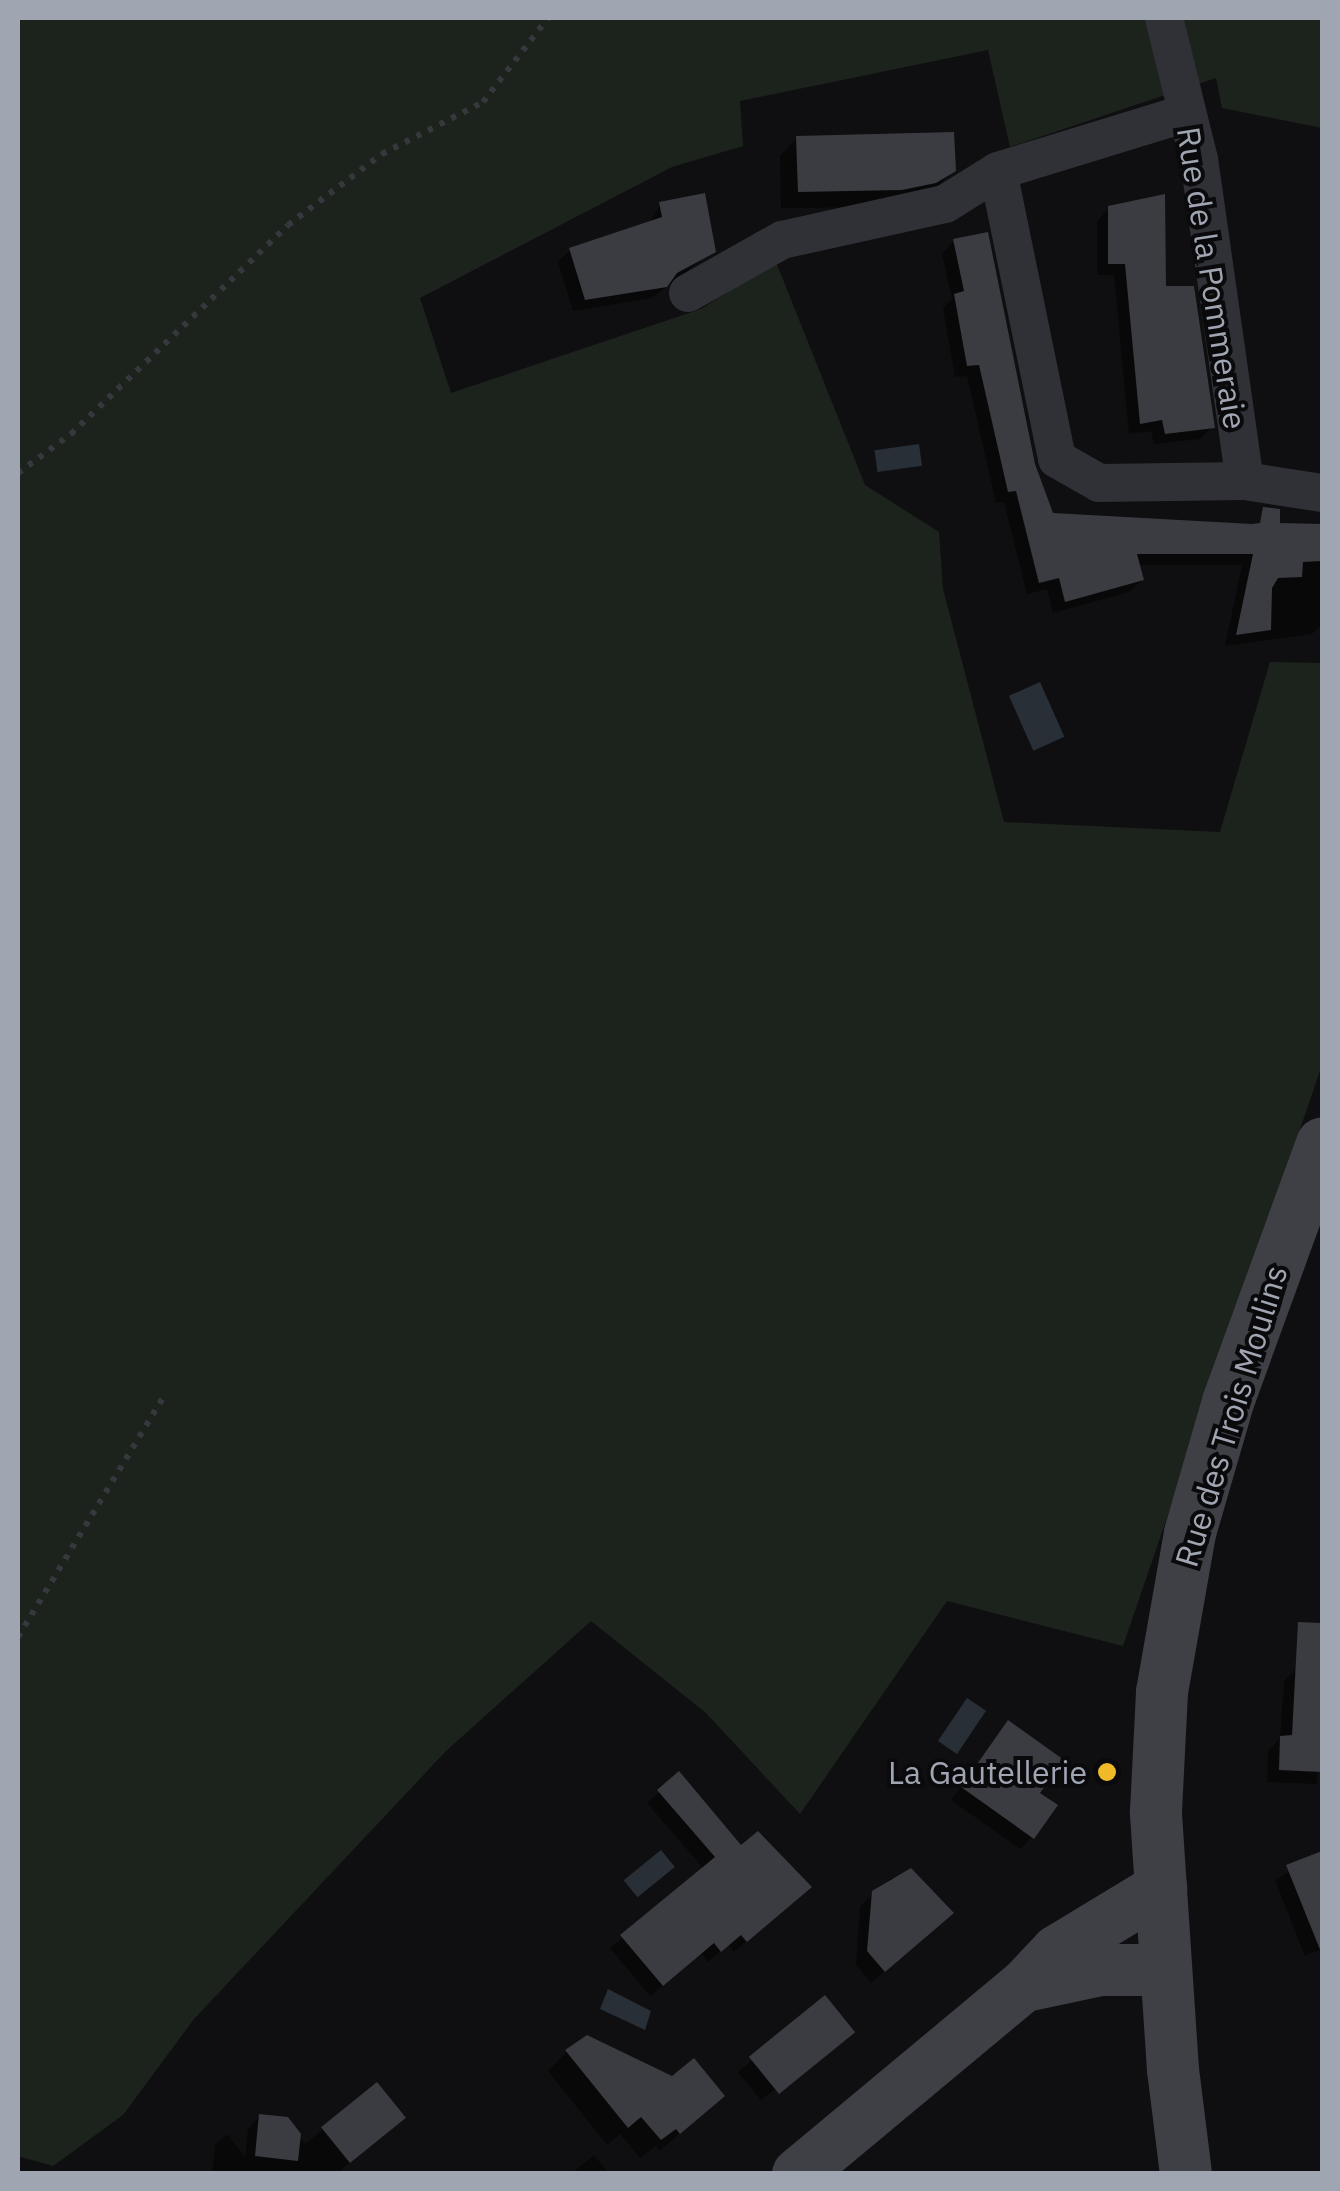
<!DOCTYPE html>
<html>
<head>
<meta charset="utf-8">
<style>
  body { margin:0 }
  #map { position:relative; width:1340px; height:2191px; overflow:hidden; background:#0f0f11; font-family:"IBM Plex Sans",sans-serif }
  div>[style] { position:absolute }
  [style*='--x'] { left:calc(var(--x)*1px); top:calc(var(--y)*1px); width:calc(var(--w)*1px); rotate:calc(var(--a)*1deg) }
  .green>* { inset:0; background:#1c231d }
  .water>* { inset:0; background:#282f36; transform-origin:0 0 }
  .shadow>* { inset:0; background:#0007 }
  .building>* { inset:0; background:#3b3c41; transform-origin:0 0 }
  .path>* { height:6px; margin-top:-3px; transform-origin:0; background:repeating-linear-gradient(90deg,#36383d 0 5px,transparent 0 13px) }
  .street>* { height:38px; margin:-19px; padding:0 19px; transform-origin:19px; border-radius:19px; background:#303136 }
  .secondary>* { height:52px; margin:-26px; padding:0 26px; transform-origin:26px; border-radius:26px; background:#3e4046 }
  .dots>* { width:28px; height:28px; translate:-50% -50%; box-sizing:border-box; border:5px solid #0a0a0c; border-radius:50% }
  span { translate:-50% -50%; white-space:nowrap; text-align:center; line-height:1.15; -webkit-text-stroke:8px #0a0a0c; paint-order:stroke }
  .street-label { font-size:32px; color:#a0a5b2 }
  .poi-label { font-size:32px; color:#a0a5b2 }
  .right { translate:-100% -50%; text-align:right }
  .frame { position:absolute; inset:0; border:20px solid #a0a5b2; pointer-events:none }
</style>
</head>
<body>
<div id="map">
  <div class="green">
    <div style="clip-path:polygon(18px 18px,1322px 18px,1322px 128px,1222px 108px,1216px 78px,1010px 147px,988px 50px,740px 101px,743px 146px,672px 167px,420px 298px,451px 393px,701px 309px,776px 262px,865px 485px,939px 532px,943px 589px,1004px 822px,1220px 832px,1270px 662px,1322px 663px,1322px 1065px,1123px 1646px,947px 1601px,800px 1814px,706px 1713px,591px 1621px,446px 1751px,194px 2019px,123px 2115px,53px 2166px,18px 2156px)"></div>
  </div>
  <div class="water">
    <div style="left:919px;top:444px;width:22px;height:45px;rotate:82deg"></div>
    <div style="left:1040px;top:682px;width:60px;height:34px;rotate:66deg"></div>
    <div style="left:967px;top:1698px;width:23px;height:52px;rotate:34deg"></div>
    <div style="left:661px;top:1850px;width:22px;height:48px;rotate:51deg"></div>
    <div style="clip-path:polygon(608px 1989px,651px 2011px,645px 2030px,600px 2009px)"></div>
  </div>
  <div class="shadow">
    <div style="clip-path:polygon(797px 138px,953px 170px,936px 188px,883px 207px,781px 208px,780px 156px)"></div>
    <div style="clip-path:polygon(660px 205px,713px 251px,652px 298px,573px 311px,558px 262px,570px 250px,649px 223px)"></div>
    <div style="clip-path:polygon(1109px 208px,1164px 289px,1212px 427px,1200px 439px,1154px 444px,1151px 431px,1129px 434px,1114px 275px,1097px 275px,1097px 221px)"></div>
    <div style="clip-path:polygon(954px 241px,1051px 516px,1322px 527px,1322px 624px,1312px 634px,1225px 646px,1242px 565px,1138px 565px,1142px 580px,1129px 592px,1053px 613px,1047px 589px,1027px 594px,1004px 502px,996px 503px,967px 376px,955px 377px,943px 308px,952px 299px,942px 254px)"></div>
    <div style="clip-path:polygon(1297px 1668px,1322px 1669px,1317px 1784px,1267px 1782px,1268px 1751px,1280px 1739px,1284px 1681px)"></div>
    <div style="clip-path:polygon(1008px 1723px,1037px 1794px,1032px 1837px,1020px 1849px,951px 1800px)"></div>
    <div style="clip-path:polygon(679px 1775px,741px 1848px,797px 1898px,734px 1952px,728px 1944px,708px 1962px,701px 1953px,650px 1996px,610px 1948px,704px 1869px,647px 1803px)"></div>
    <div style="clip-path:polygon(1322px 1853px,1322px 1949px,1305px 1956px,1275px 1880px)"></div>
    <div style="clip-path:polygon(891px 1878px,901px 1880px,938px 1925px,871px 1983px,856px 1965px,860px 1906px)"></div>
    <div style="clip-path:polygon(824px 1999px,851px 2032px,761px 2100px,738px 2072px)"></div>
    <div style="clip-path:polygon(567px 2052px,702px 2115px,659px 2151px,656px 2146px,640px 2158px,620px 2134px,607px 2145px,548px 2071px)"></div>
    <div style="clip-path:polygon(377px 2086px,391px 2130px,336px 2174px,212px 2174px,215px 2145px,227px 2134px,245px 2157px,248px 2129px,260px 2116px,286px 2119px,305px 2144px)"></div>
    <div style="clip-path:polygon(594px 2155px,609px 2174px,571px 2174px)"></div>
  </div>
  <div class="building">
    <div style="clip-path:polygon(954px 132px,956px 171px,936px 183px,902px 190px,798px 192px,796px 136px)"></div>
    <div style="clip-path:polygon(705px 193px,716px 252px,677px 273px,667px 287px,585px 300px,569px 248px,662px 217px,659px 202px)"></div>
    <div style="clip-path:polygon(1165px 194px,1166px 286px,1194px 286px,1215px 428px,1165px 434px,1162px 420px,1140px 424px,1125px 264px,1108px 264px,1108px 206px)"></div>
    <div style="clip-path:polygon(988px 232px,1035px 464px,1053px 513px,1252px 524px,1260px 523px,1263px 507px,1280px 509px,1280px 523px,1322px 524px,1322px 561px,1303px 562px,1302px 577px,1278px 578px,1272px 588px,1271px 630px,1236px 635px,1253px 554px,1137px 554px,1144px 580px,1065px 602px,1059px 578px,1039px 583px,1016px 491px,1008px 492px,979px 365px,967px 366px,954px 294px,964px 291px,953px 239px)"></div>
    <div style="clip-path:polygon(1298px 1622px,1322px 1623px,1322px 1772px,1279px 1770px,1280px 1736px,1292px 1735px)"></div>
    <div style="clip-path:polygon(1008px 1720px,1064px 1760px,1040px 1793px,1058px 1805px,1034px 1839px,961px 1787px)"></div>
    <div style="clip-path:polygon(679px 1771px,741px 1845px,758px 1831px,812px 1887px,747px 1942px,741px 1935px,721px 1952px,714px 1943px,663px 1986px,620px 1935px,715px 1857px,657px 1790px)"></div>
    <div style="clip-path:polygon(1322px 1851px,1322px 1952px,1321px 1952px,1286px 1865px)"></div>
    <div style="clip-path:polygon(911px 1868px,954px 1913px,885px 1972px,867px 1951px,872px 1891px)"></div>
    <div style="left:825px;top:1995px;width:48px;height:98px;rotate:51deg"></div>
    <div style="clip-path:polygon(587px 2035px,672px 2076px,694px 2058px,725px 2096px,680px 2134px,676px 2129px,661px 2140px,641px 2117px,628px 2128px,565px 2050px)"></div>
    <div style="left:377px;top:2082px;width:46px;height:72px;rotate:51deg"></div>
    <div style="clip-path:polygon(259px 2114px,288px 2117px,301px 2134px,298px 2161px,255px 2156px)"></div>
  </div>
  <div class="path">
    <div style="--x:18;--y:473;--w:66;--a:-36.3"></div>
    <div style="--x:71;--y:434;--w:301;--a:-43.9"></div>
    <div style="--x:288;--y:225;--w:118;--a:-37.1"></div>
    <div style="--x:382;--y:154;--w:114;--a:-27.2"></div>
    <div style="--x:483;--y:102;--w:106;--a:-52.3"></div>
    <div style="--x:18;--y:1637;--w:285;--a:-58.8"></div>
  </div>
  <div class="street">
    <div style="--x:1164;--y:18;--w:145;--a:76.1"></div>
    <div style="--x:1199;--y:159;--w:325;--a:81.9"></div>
    <div style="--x:998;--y:171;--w:294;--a:78.4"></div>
    <div style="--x:1057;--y:459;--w:48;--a:29.7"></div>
    <div style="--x:1099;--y:483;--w:146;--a:-0.8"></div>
    <div style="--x:1245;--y:481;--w:78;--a:8.9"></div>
    <div style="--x:688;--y:293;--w:108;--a:-29.4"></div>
    <div style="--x:782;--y:240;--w:167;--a:-12.5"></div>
    <div style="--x:945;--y:204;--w:62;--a:-31.9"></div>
    <div style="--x:998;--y:171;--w:197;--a:-17.1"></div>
  </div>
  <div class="secondary">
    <div style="--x:1025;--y:1986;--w:77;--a:-12"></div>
    <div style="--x:1100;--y:1970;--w:66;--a:0"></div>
    <div style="--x:798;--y:2174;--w:294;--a:-39.8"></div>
    <div style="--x:1024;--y:1986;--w:48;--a:-46.7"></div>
    <div style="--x:1057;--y:1951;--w:122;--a:-31.2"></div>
    <div style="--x:1186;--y:2174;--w:105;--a:-97.1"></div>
    <div style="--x:1173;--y:2070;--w:260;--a:-93.8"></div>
    <div style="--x:1156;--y:1811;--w:119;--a:-87.1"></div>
    <div style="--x:1162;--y:1692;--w:161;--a:-80"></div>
    <div style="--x:1190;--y:1533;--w:136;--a:-73.8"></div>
    <div style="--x:1228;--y:1402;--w:275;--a:-70"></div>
  </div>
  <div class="dots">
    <div style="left:1107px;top:1772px;background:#f0b928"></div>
  </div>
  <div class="street-label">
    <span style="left:1212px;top:278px;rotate:81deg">Rue de la Pommeraie</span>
    <span style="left:1231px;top:1416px;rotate:-73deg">Rue des Trois Moulins</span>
  </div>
  <div class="poi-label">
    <span class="right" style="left:1087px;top:1772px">La Gautellerie</span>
  </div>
  <div class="frame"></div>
</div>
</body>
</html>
